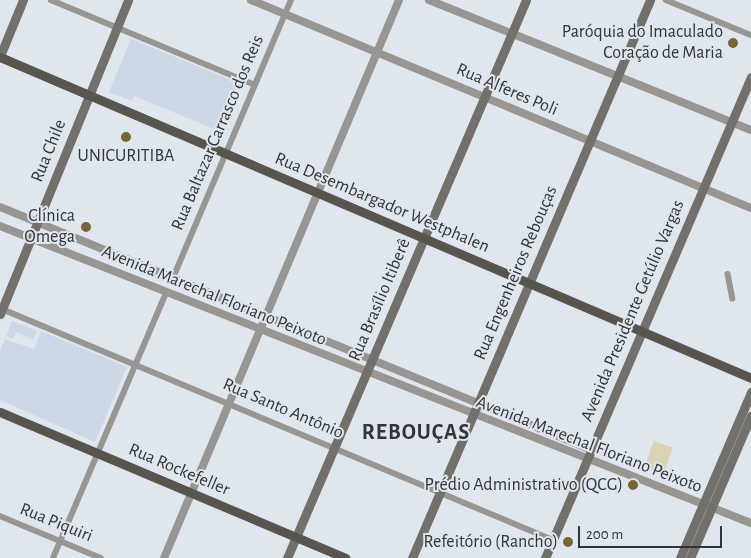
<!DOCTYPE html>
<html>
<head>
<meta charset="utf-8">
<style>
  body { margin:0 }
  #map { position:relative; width:751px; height:558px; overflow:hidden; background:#dfe6ee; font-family:"Alegreya Sans",sans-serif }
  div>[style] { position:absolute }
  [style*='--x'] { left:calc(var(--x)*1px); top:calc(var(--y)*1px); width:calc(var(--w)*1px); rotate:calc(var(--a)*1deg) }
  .built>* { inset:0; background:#cdd8e6 }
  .green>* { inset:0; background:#dad3b5 }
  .minor>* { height:5.5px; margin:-2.75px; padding:0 2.75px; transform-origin:2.75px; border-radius:2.75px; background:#979692 }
  .tertiary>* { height:8px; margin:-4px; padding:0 4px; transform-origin:4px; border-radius:4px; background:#979692 }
  .secondary>* { height:9px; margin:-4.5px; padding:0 4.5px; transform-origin:4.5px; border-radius:4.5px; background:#71706a }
  .primary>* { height:9px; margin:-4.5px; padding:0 4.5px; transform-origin:4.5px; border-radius:4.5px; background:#57554e }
  .dots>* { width:14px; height:14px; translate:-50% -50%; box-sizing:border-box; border:2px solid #dfe6ee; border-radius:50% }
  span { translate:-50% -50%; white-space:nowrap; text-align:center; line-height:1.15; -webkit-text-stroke:4px #dfe6ee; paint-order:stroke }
  .poi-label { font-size:18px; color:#323437 }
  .right { translate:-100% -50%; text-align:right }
  .street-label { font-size:18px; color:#323437 }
  .district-label { font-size:22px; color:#323437; font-weight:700; letter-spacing:1px }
  .scale { position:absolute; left:578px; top:526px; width:144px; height:22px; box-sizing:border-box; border:2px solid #323437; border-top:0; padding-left:6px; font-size:15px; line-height:18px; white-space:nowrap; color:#323437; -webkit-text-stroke:4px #dfe6ee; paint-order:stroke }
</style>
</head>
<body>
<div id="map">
  <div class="built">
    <div style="clip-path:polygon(131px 39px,239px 83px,219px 131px,134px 96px,132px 101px,109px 92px)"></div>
    <div style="clip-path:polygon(12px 321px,37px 331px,33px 340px,16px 332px,13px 339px,6px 336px)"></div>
    <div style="clip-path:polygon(41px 331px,127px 367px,95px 442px,0 400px,0 351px,5px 339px,34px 349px)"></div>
  </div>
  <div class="green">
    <div style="clip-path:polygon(654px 441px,673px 448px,665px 469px,660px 467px,657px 473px,644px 467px)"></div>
  </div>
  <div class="minor">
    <div style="--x:51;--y:0;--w:221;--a:22.6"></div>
    <div style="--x:666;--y:0;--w:92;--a:22.4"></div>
    <div style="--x:728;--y:274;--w:25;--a:79"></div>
    <div style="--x:173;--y:278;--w:302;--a:-67"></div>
    <div style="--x:0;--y:308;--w:600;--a:22.76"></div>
    <div style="--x:0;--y:516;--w:109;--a:22.6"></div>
    <div style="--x:53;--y:558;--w:288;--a:-66.9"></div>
  </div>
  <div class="tertiary">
    <div style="--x:251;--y:0;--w:542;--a:22.59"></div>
    <div style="--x:429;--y:0;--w:347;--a:22"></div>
    <div style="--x:0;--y:207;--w:640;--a:22.32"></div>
    <div style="--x:0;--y:226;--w:808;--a:21.58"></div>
    <div style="--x:164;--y:558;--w:605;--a:-67.16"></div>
  </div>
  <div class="secondary">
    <div style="--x:0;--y:56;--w:61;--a:-67.7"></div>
    <div style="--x:0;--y:314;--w:339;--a:-67.8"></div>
    <div style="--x:287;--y:558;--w:607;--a:-66.81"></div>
    <div style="--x:412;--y:558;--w:607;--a:-66.9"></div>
    <div style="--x:545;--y:558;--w:523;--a:-66.82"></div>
    <div style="--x:680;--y:558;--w:181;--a:-66.8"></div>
    <div style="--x:690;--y:558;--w:155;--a:-66.8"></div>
  </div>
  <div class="primary">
    <div style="--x:0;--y:57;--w:817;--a:23.14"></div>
    <div style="--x:0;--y:412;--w:375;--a:22.9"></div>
  </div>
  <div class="dots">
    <div style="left:733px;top:43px;background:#756735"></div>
    <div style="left:126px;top:137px;background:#756735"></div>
    <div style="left:86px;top:227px;background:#756735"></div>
    <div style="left:633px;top:485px;background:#756735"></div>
    <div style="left:568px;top:542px;background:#756735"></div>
  </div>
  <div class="poi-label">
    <span class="right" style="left:723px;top:43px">Paróquia do Imaculado<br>Coração de Maria</span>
    <span style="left:126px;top:156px">UNICURITIBA</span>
    <span class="right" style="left:75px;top:227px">Clínica<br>Omega</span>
    <span class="right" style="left:623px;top:485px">Prédio Administrativo (QCG)</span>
    <span class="right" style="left:558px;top:542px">Refeitório (Rancho)</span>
  </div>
  <div class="street-label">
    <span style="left:507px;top:90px;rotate:23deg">Rua Alferes Poli</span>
    <span style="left:218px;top:133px;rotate:-67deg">Rua Baltazar Carrasco dos Reis</span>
    <span style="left:49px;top:151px;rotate:-68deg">Rua Chile</span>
    <span style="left:382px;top:203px;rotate:23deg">Rua Desembargador Westphalen</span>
    <span style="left:516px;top:273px;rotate:-67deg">Rua Engenheiros Rebouças</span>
    <span style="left:214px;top:296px;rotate:22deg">Avenida Marechal Floriano Peixoto</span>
    <span style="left:380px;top:300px;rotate:-67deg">Rua Brasílio Itiberê</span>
    <span style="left:633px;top:311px;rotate:-67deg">Avenida Presidente Getúlio Vargas</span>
    <span style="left:283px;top:409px;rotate:23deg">Rua Santo Antônio</span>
    <span style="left:589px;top:445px;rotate:21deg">Avenida Marechal Floriano Peixoto</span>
    <span style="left:179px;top:470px;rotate:23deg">Rua Rockefeller</span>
    <span style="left:56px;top:523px;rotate:22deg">Rua Piquiri</span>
  </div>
  <div class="district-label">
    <span style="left:416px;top:433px">REBOUÇAS</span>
  </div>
  <div class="scale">200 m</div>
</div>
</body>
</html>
